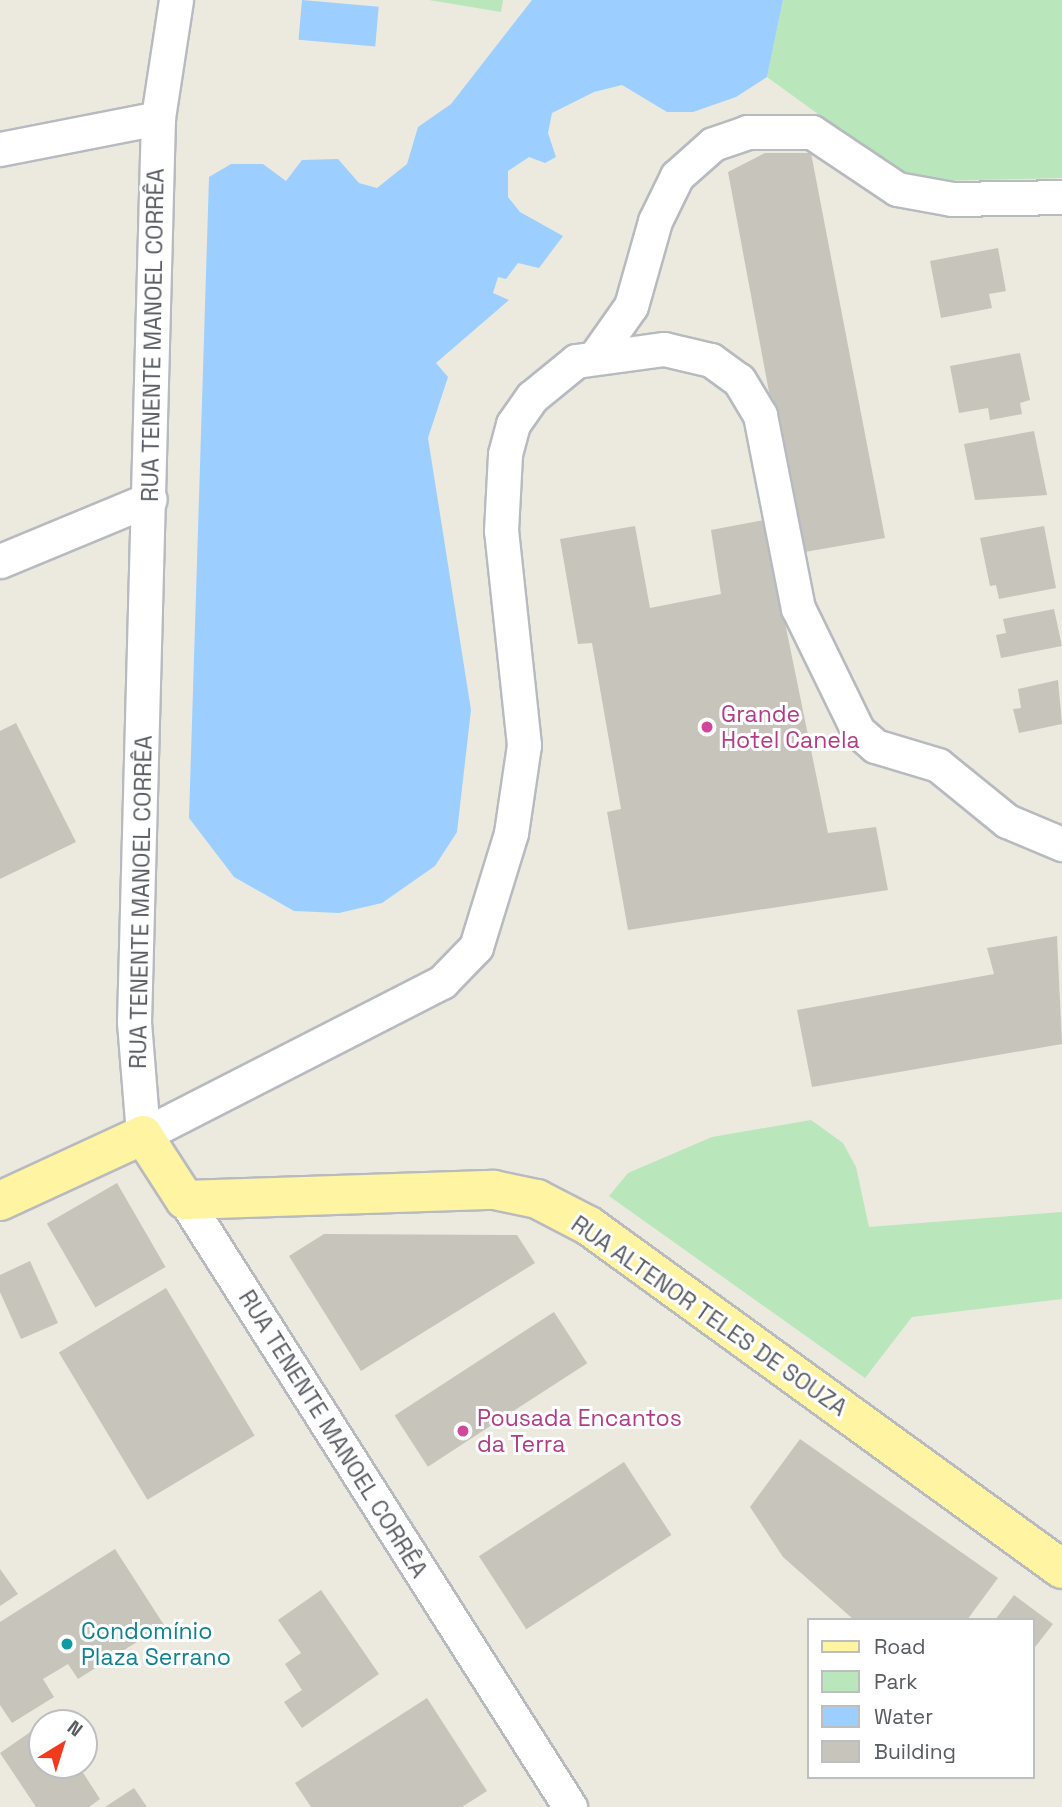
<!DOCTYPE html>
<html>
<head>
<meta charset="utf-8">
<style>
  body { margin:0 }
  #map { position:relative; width:1062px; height:1807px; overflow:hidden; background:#eceadf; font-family:"Space Grotesk",sans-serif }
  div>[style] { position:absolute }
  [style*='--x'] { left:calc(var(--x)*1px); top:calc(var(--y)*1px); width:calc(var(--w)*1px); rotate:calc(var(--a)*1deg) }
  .green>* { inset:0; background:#b9e6bb }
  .water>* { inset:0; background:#9ccfff; transform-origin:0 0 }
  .building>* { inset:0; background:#c7c4bc; transform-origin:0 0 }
  .roads { filter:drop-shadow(2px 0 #b7babf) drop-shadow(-2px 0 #b7babf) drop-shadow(0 2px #b7babf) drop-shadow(0 -2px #b7babf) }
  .minor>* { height:33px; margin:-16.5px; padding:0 16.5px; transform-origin:16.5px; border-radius:16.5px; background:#fff }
  .major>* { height:38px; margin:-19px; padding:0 19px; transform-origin:19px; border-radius:19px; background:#fff4a1 }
  .dots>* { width:19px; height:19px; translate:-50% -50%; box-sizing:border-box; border:4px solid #fff; border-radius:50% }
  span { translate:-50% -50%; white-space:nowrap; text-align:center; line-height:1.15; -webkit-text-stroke:6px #fff; paint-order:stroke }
  .street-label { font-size:23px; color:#585c61 }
  .hotel-label { font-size:23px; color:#b23c85 }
  .left { translate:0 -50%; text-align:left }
  .culture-label { font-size:23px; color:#0d838f }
  .legend { position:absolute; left:807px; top:1618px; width:228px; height:161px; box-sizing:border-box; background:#fff; border:2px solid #bcbec0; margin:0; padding:9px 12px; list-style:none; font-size:21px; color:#585c61 }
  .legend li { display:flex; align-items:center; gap:14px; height:35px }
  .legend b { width:35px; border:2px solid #bcbec0 }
  .north { position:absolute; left:28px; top:1709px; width:70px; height:70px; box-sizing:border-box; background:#fff; border:2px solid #bcbec0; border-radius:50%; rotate:38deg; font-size:19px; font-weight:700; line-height:28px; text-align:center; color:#585c61 }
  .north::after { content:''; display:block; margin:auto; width:24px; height:32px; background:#f23a1f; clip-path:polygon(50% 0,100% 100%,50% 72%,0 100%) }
</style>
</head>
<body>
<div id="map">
  <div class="green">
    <div style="clip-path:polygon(429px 0,503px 0,501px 12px)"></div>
    <div style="clip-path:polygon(783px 0,1062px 0,1062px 178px,940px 181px,902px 171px,873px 154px,767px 77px)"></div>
    <div style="clip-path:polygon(811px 1120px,843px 1143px,856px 1167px,869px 1227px,1062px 1212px,1062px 1299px,912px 1317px,865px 1378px,609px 1196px,628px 1173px,712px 1137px)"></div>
  </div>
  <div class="water">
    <div style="left:302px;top:0;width:77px;height:40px;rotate:5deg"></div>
    <div style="clip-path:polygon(532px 0,783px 0,767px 77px,736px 97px,693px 112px,667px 112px,622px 85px,594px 92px,552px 113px,548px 133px,556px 157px,545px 163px,529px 157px,508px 171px,508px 197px,520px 212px,563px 236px,539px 268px,518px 263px,506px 279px,498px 277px,493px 293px,509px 300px,436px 363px,448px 377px,428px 438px,471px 710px,457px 832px,435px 866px,382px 903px,339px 913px,294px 911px,234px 877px,189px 818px,209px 177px,231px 164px,263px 164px,286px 181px,302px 160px,338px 159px,359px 183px,377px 188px,407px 164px,418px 127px,451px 104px)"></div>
  </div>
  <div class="building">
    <div style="clip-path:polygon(765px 153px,811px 153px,885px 538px,799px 553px,728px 172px)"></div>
    <div style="clip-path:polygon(998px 248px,1006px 291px,989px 294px,992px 308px,941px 318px,930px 261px)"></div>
    <div style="clip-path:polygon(1020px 353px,1030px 400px,1020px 403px,1022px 414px,990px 420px,988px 408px,959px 413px,950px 366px)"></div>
    <div style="clip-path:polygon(1034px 431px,1047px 495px,975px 500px,964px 444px)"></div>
    <div style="clip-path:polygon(764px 520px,828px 833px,876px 827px,888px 890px,628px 930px,607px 812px,621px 809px,592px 643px,578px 644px,560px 539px,635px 526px,650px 608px,721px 594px,711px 530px)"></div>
    <div style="clip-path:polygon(1044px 526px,1056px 588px,999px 599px,996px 585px,990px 586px,980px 538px)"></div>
    <div style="clip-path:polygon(1054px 609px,1062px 646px,1001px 658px,996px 635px,1006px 633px,1003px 619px)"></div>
    <div style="clip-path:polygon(1058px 680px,1062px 724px,1019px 733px,1013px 709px,1021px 708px,1018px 689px)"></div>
    <div style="clip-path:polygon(16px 723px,76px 842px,0 879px,0 731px)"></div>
    <div style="clip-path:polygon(1057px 936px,1062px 1044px,812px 1087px,797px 1010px,994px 974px,987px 948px)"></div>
    <div style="left:117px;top:1183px;width:97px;height:81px;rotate:60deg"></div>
    <div style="clip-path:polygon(324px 1234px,517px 1235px,535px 1263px,361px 1371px,289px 1256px)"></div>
    <div style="clip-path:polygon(30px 1261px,58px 1323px,21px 1339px,0 1292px,0 1275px)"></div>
    <div style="left:166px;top:1288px;width:172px;height:125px;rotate:59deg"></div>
    <div style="left:554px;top:1312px;width:61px;height:190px;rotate:57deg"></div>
    <div style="clip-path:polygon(800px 1439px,998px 1578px,967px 1620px,854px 1620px,783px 1557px,750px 1507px)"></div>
    <div style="left:624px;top:1462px;width:87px;height:173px;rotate:57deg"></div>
    <div style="clip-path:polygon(115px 1549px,164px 1625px,78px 1679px,68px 1664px,43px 1679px,54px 1697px,12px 1723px,0 1705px,0 1622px)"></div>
    <div style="clip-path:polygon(0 1569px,18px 1594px,0 1606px)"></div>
    <div style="clip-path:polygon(321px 1590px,379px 1674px,302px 1728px,284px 1702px,302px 1690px,285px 1664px,301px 1653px,278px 1620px)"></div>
    <div style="clip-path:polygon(1014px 1595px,1053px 1624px,1032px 1651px,1032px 1620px,995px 1620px)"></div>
    <div style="clip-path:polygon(427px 1698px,487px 1791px,462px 1807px,311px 1807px,295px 1783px)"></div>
    <div style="clip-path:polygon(42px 1724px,42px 1765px,78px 1765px,100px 1799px,89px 1807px,36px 1807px,0 1753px)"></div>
    <div style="clip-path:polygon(134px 1788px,147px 1807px,105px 1807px)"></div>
  </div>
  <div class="roads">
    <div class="minor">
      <div style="--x:176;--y:0;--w:119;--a:98.7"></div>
      <div style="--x:158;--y:118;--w:904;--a:91.52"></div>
      <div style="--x:134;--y:1022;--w:113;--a:85.4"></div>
      <div style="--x:143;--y:1135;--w:336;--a:-27.1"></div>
      <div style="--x:442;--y:982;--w:49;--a:-45.8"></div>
      <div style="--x:476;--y:947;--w:119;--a:-72.9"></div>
      <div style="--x:511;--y:833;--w:89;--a:-81.6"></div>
      <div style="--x:524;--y:745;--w:215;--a:-96.1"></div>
      <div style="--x:501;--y:531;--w:77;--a:-87"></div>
      <div style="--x:505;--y:454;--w:31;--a:-75"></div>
      <div style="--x:513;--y:424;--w:33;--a:-55"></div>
      <div style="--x:532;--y:397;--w:57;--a:-39.3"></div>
      <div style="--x:576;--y:361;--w:89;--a:-7.8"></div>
      <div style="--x:664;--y:349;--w:48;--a:13.2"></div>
      <div style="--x:711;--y:360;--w:34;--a:36"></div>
      <div style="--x:739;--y:380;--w:41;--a:59"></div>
      <div style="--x:760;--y:415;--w:197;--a:78.9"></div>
      <div style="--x:798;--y:608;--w:137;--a:64"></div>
      <div style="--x:858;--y:731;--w:23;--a:41"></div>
      <div style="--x:875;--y:746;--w:66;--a:16.8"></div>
      <div style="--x:938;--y:765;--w:89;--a:39.1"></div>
      <div style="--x:1007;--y:821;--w:60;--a:22.7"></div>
      <div style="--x:0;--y:149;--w:161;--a:-11.1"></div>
      <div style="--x:595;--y:357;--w:62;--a:-54.8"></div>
      <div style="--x:631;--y:306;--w:88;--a:-74.2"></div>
      <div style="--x:655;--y:221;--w:50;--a:-63.9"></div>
      <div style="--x:677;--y:176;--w:48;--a:-41.6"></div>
      <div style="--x:713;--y:144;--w:36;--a:-19"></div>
      <div style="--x:747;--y:132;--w:65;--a:0"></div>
      <div style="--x:812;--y:132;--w:102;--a:33.8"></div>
      <div style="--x:897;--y:189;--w:56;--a:10.3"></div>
      <div style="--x:952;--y:199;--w:110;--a:-1"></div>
      <div style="--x:0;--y:561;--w:162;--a:-22.5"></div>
      <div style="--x:185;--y:1200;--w:719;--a:57.61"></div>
    </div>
    <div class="major">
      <div style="--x:0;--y:1201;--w:157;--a:-24.8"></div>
      <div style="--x:143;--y:1135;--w:77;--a:57.1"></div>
      <div style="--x:185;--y:1200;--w:309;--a:-1.9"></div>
      <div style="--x:494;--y:1190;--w:44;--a:11.8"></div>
      <div style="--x:537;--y:1199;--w:59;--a:27.4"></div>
      <div style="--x:589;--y:1226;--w:584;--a:35.95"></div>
    </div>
  </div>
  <div class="dots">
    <div style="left:707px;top:727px;background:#d1479c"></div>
    <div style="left:463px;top:1431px;background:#d1479c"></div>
    <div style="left:67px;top:1644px;background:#0f9aa8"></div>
  </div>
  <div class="street-label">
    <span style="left:153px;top:335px;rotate:-89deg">RUA TENENTE MANOEL CORRÊA</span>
    <span style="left:141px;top:902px;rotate:-89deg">RUA TENENTE MANOEL CORRÊA</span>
    <span style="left:709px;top:1316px;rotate:35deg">RUA ALTENOR TELES DE SOUZA</span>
    <span style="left:333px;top:1434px;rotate:58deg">RUA TENENTE MANOEL CORRÊA</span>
  </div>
  <div class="hotel-label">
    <span class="left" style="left:721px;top:727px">Grande<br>Hotel Canela</span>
    <span class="left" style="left:477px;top:1431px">Pousada Encantos<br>da Terra</span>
  </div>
  <div class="culture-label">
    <span class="left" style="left:81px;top:1644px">Condomínio<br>Plaza Serrano</span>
  </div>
  <ul class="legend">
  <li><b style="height:9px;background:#fff4a1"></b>Road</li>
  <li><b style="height:19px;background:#b9e6bb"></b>Park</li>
  <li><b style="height:19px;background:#9ccfff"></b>Water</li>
  <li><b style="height:19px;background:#c7c4bc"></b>Building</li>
  </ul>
  <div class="north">N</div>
</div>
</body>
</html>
